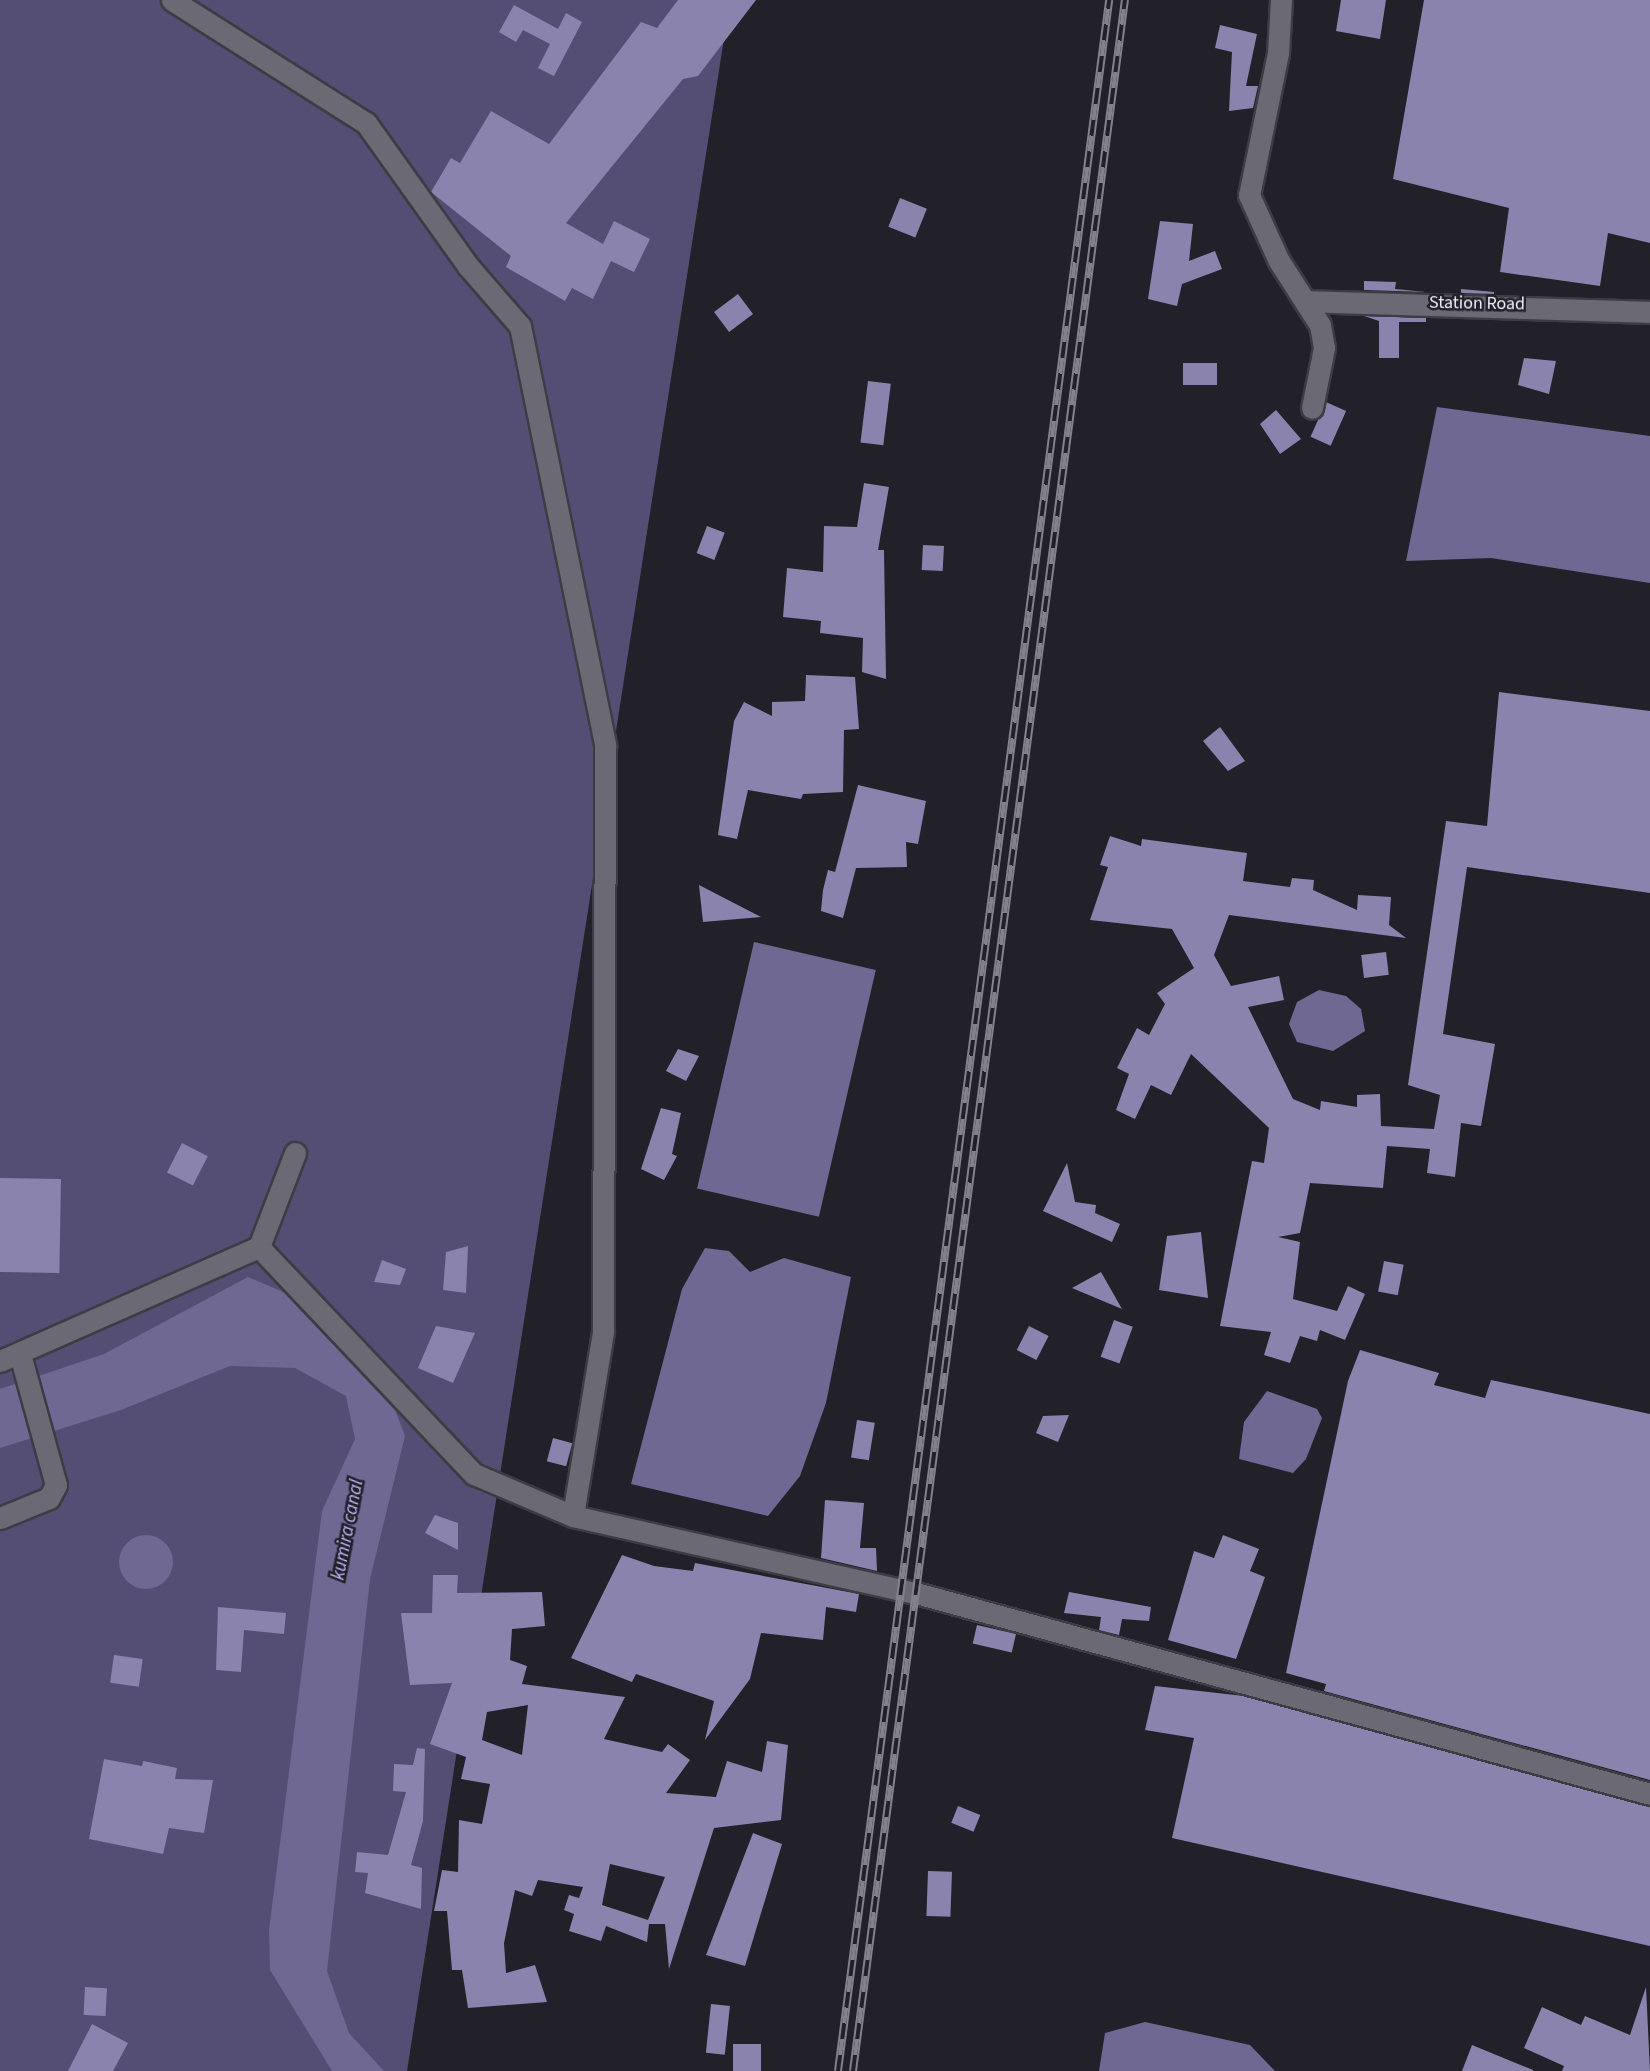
<!DOCTYPE html>
<html>
<head>
<meta charset="utf-8">
<style>
  body { margin:0 }
  #map { position:relative; width:1650px; height:2071px; overflow:hidden; background:#22212a; font-family:"Source Sans 3",sans-serif }
  div>[style] { position:absolute }
  [style*='--x'] { left:calc(var(--x)*1px); top:calc(var(--y)*1px); width:calc(var(--w)*1px); rotate:calc(var(--a)*1deg) }
  .forest>* { inset:0; background:#544e75 }
  .water>* { inset:0; background:#6e6892; transform-origin:0 0 }
  .round { border-radius:50% }
  .building>* { inset:0; background:#8983ae; transform-origin:0 0 }
  .roads { filter:drop-shadow(2px 0 #3d3c44) drop-shadow(-2px 0 #3d3c44) drop-shadow(0 2px #3d3c44) drop-shadow(0 -2px #3d3c44) }
  .minor>* { height:21px; margin:-10.5px; padding:0 10.5px; transform-origin:10.5px; border-radius:10.5px; background:#6a6974 }
  .rail>* { height:8px; margin-top:-4px; transform-origin:0; background:repeating-linear-gradient(90deg,#22212a 0 16px,#83828a 0 32px); box-sizing:border-box; border-block:2px solid #83828a }
  span { translate:-50% -50%; white-space:nowrap; text-align:center; line-height:1.15; -webkit-text-stroke:5px #22212a; paint-order:stroke }
  .street-label { font-size:18px; color:#efeef5 }
  .water-label { font-size:19px; color:#bfb5f9; font-style:italic }
</style>
</head>
<body>
<div id="map">
  <div class="forest">
    <div style="clip-path:polygon(0 0,730px 0,407px 2071px,0 2071px)"></div>
  </div>
  <div class="water">
    <div style="clip-path:polygon(1437px 407px,1650px 436px,1650px 583px,1491px 558px,1406px 561px)"></div>
    <div style="left:754px;top:942px;width:125px;height:253px;rotate:13deg"></div>
    <div style="clip-path:polygon(1319px 990px,1346px 996px,1361px 1009px,1365px 1031px,1333px 1051px,1297px 1042px,1289px 1024px,1297px 1002px)"></div>
    <div style="clip-path:polygon(705px 1248px,729px 1251px,750px 1272px,784px 1258px,851px 1277px,826px 1403px,800px 1476px,768px 1516px,631px 1484px,682px 1289px)"></div>
    <div style="clip-path:polygon(248px 1277px,288px 1294px,391px 1399px,405px 1436px,370px 1579px,327px 1971px,349px 2033px,384px 2071px,332px 2071px,270px 1970px,269px 1930px,322px 1511px,355px 1439px,346px 1396px,295px 1368px,230px 1366px,121px 1410px,0 1448px,0 1389px,104px 1354px)"></div>
    <div style="clip-path:polygon(1267px 1391px,1317px 1409px,1322px 1418px,1306px 1459px,1293px 1473px,1239px 1459px,1244px 1422px)"></div>
    <div class="round" style="left:119px;top:1535px;width:54px;height:54px"></div>
    <div style="clip-path:polygon(1145px 2022px,1250px 2045px,1275px 2071px,1099px 2071px,1105px 2033px)"></div>
  </div>
  <div class="building">
    <div style="clip-path:polygon(678px 0,756px 0,698px 76px,683px 79px,566px 223px,603px 244px,614px 221px,650px 239px,634px 272px,611px 261px,593px 299px,572px 288px,565px 301px,506px 267px,511px 256px,431px 192px,451px 158px,460px 163px,491px 111px,549px 144px,641px 22px,657px 28px)"></div>
    <div style="clip-path:polygon(1341px 0,1386px 0,1380px 39px,1336px 31px)"></div>
    <div style="clip-path:polygon(1424px 0,1650px 0,1650px 243px,1608px 233px,1600px 286px,1500px 272px,1509px 208px,1393px 179px)"></div>
    <div style="clip-path:polygon(514px 5px,558px 29px,566px 13px,582px 22px,554px 76px,538px 68px,550px 44px,523px 30px,516px 42px,499px 32px)"></div>
    <div style="clip-path:polygon(1220px 25px,1257px 34px,1246px 86px,1258px 86px,1253px 108px,1229px 111px,1232px 52px,1215px 48px)"></div>
    <div style="left:900px;top:198px;width:29px;height:31px;rotate:22deg"></div>
    <div style="clip-path:polygon(1160px 221px,1193px 224px,1189px 261px,1215px 251px,1222px 269px,1182px 284px,1177px 306px,1148px 299px)"></div>
    <div style="clip-path:polygon(1364px 281px,1396px 282px,1395px 289px,1426px 292px,1364px 290px)"></div>
    <div style="clip-path:polygon(1461px 289px,1494px 292px,1494px 294px,1461px 293px)"></div>
    <div style="left:738px;top:294px;width:25px;height:30px;rotate:53deg"></div>
    <div style="clip-path:polygon(1364px 316px,1426px 318px,1426px 322px,1399px 322px,1399px 358px,1379px 358px,1379px 321px)"></div>
    <div style="clip-path:polygon(1524px 358px,1556px 361px,1549px 394px,1518px 385px)"></div>
    <div style="left:1183px;top:363px;width:34px;height:22px"></div>
    <div style="left:868px;top:381px;width:23px;height:62px;rotate:7deg"></div>
    <div style="left:1326px;top:402px;width:22px;height:38px;rotate:24deg"></div>
    <div style="clip-path:polygon(1276px 410px,1301px 439px,1280px 454px,1260px 424px)"></div>
    <div style="clip-path:polygon(864px 483px,889px 487px,878px 550px,884px 550px,886px 679px,862px 672px,863px 638px,820px 633px,821px 621px,783px 617px,787px 568px,823px 572px,824px 526px,857px 527px)"></div>
    <div style="left:707px;top:526px;width:19px;height:29px;rotate:21deg"></div>
    <div style="left:923px;top:545px;width:21px;height:25px;rotate:3deg"></div>
    <div style="clip-path:polygon(806px 675px,855px 677px,859px 729px,844px 730px,843px 792px,803px 794px,801px 799px,748px 790px,737px 839px,718px 835px,734px 721px,744px 702px,772px 716px,772px 702px,805px 701px)"></div>
    <div style="clip-path:polygon(1499px 692px,1650px 711px,1650px 893px,1467px 867px,1443px 1034px,1495px 1044px,1481px 1126px,1461px 1123px,1455px 1177px,1427px 1173px,1430px 1149px,1387px 1146px,1383px 1188px,1310px 1183px,1300px 1233px,1278px 1237px,1300px 1242px,1293px 1299px,1337px 1311px,1348px 1286px,1365px 1294px,1345px 1340px,1320px 1330px,1317px 1341px,1300px 1336px,1290px 1363px,1264px 1355px,1271px 1332px,1220px 1326px,1252px 1161px,1264px 1163px,1269px 1128px,1191px 1054px,1171px 1095px,1151px 1085px,1135px 1119px,1116px 1110px,1129px 1074px,1117px 1068px,1137px 1028px,1149px 1035px,1165px 1004px,1157px 993px,1194px 968px,1172px 929px,1090px 920px,1108px 867px,1100px 865px,1110px 836px,1141px 846px,1142px 839px,1247px 853px,1243px 881px,1290px 887px,1292px 878px,1314px 880px,1313px 890px,1357px 910px,1358px 895px,1391px 897px,1389px 925px,1406px 938px,1229px 915px,1214px 955px,1231px 986px,1279px 976px,1284px 1000px,1248px 1007px,1293px 1099px,1320px 1110px,1321px 1101px,1357px 1107px,1357px 1095px,1380px 1094px,1381px 1126px,1434px 1129px,1440px 1095px,1408px 1085px,1446px 821px,1487px 826px)"></div>
    <div style="clip-path:polygon(1220px 727px,1245px 761px,1228px 771px,1203px 741px)"></div>
    <div style="clip-path:polygon(858px 785px,926px 801px,918px 844px,906px 842px,907px 867px,856px 868px,843px 918px,821px 911px,823px 890px,828px 870px,835px 872px)"></div>
    <div style="clip-path:polygon(699px 885px,761px 917px,703px 922px)"></div>
    <div style="left:1386px;top:952px;width:23px;height:25px;rotate:83deg"></div>
    <div style="clip-path:polygon(678px 1049px,699px 1056px,686px 1081px,666px 1071px)"></div>
    <div style="clip-path:polygon(661px 1108px,681px 1113px,672px 1154px,677px 1156px,664px 1180px,641px 1169px)"></div>
    <div style="left:182px;top:1143px;width:29px;height:33px;rotate:27deg"></div>
    <div style="clip-path:polygon(1067px 1163px,1075px 1202px,1096px 1205px,1095px 1213px,1120px 1224px,1112px 1242px,1043px 1211px)"></div>
    <div style="left:0;top:1178px;width:61px;height:94px;rotate:1deg"></div>
    <div style="clip-path:polygon(1201px 1232px,1208px 1298px,1159px 1290px,1167px 1236px)"></div>
    <div style="clip-path:polygon(468px 1246px,466px 1293px,443px 1290px,446px 1252px)"></div>
    <div style="clip-path:polygon(382px 1260px,406px 1269px,400px 1285px,374px 1282px)"></div>
    <div style="left:1384px;top:1261px;width:20px;height:31px;rotate:11deg"></div>
    <div style="clip-path:polygon(1101px 1272px,1122px 1309px,1072px 1288px)"></div>
    <div style="left:1114px;top:1320px;width:20px;height:39px;rotate:20deg"></div>
    <div style="clip-path:polygon(436px 1326px,475px 1333px,453px 1383px,418px 1368px)"></div>
    <div style="left:1029px;top:1326px;width:22px;height:27px;rotate:27deg"></div>
    <div style="clip-path:polygon(1360px 1350px,1439px 1373px,1434px 1385px,1485px 1398px,1491px 1380px,1650px 1414px,1650px 1780px,1324px 1691px,1326px 1684px,1286px 1673px,1348px 1381px)"></div>
    <div style="clip-path:polygon(1069px 1415px,1058px 1442px,1036px 1433px,1043px 1416px)"></div>
    <div style="left:857px;top:1420px;width:18px;height:38px;rotate:9deg"></div>
    <div style="left:553px;top:1438px;width:20px;height:24px;rotate:15deg"></div>
    <div style="clip-path:polygon(825px 1500px,864px 1503px,860px 1548px,876px 1548px,877px 1571px,821px 1558px)"></div>
    <div style="clip-path:polygon(435px 1515px,458px 1523px,458px 1550px,425px 1533px)"></div>
    <div style="clip-path:polygon(1223px 1535px,1259px 1549px,1250px 1571px,1265px 1577px,1236px 1659px,1168px 1640px,1194px 1551px,1214px 1558px)"></div>
    <div style="clip-path:polygon(622px 1555px,654px 1566px,693px 1571px,695px 1563px,859px 1594px,856px 1612px,826px 1607px,823px 1640px,761px 1633px,750px 1679px,705px 1740px,714px 1701px,636px 1674px,632px 1682px,571px 1658px)"></div>
    <div style="clip-path:polygon(evenodd,433px 1575px,458px 1575px,457px 1593px,542px 1592px,545px 1626px,512px 1629px,510px 1660px,527px 1666px,522px 1684px,625px 1697px,604px 1739px,662px 1752px,668px 1744px,690px 1760px,666px 1793px,716px 1797px,727px 1761px,762px 1772px,767px 1741px,788px 1745px,781px 1820px,714px 1828px,669px 1969px,665px 1924px,649px 1924px,647px 1942px,606px 1926px,601px 1941px,569px 1931px,574px 1914px,564px 1910px,569px 1895px,579px 1898px,583px 1887px,538px 1880px,532px 1896px,515px 1890px,504px 1943px,506px 1973px,535px 1965px,547px 2002px,468px 2008px,462px 1970px,452px 1970px,447px 1911px,434px 1911px,442px 1870px,458px 1872px,459px 1820px,482px 1824px,490px 1784px,461px 1779px,466px 1757px,430px 1744px,452px 1683px,410px 1685px,401px 1613px,432px 1613px,433px 1575px,528px 1705px,522px 1755px,482px 1740px,487px 1712px,528px 1705px,433px 1575px,610px 1864px,665px 1877px,648px 1920px,602px 1905px,610px 1864px)"></div>
    <div style="clip-path:polygon(1069px 1592px,1151px 1607px,1149px 1621px,1122px 1619px,1119px 1635px,1099px 1630px,1101px 1617px,1064px 1613px)"></div>
    <div style="clip-path:polygon(218px 1607px,286px 1613px,284px 1634px,244px 1630px,241px 1672px,216px 1670px)"></div>
    <div style="left:977px;top:1625px;width:40px;height:19px;rotate:13deg"></div>
    <div style="left:114px;top:1655px;width:29px;height:28px;rotate:8deg"></div>
    <div style="clip-path:polygon(1155px 1686px,1244px 1696px,1650px 1807px,1650px 1946px,1172px 1838px,1194px 1738px,1145px 1730px)"></div>
    <div style="clip-path:polygon(417px 1748px,425px 1749px,423px 1821px,411px 1865px,422px 1868px,421px 1909px,365px 1893px,368px 1873px,355px 1872px,357px 1852px,388px 1855px,406px 1792px,393px 1791px,394px 1764px,413px 1765px)"></div>
    <div style="clip-path:polygon(104px 1759px,142px 1766px,143px 1761px,177px 1768px,175px 1779px,213px 1780px,204px 1833px,169px 1828px,163px 1854px,89px 1839px)"></div>
    <div style="left:958px;top:1806px;width:24px;height:18px;rotate:22deg"></div>
    <div style="clip-path:polygon(753px 1833px,782px 1844px,745px 1966px,706px 1955px)"></div>
    <div style="left:928px;top:1871px;width:24px;height:45px;rotate:2deg"></div>
    <div style="left:85px;top:1987px;width:22px;height:28px;rotate:3deg"></div>
    <div style="clip-path:polygon(1646px 1987px,1650px 2071px,1562px 2071px,1564px 2066px,1524px 2048px,1542px 2007px,1581px 2025px,1585px 2016px,1630px 2035px)"></div>
    <div style="left:711px;top:2004px;width:19px;height:49px;rotate:6deg"></div>
    <div style="clip-path:polygon(92px 2024px,128px 2043px,113px 2071px,68px 2071px)"></div>
    <div style="left:733px;top:2044px;width:28px;height:27px"></div>
    <div style="clip-path:polygon(1472px 2045px,1533px 2070px,1533px 2071px,1462px 2071px)"></div>
  </div>
  <div class="roads">
    <div class="minor">
      <div style="--x:172;--y:0;--w:230;--a:32.4"></div>
      <div style="--x:366;--y:123;--w:176;--a:54.5"></div>
      <div style="--x:468;--y:266;--w:79;--a:49.1"></div>
      <div style="--x:520;--y:326;--w:428;--a:78.5"></div>
      <div style="--x:605;--y:745;--w:587;--a:90.2"></div>
      <div style="--x:603;--y:1332;--w:186;--a:99.3"></div>
      <div style="--x:1281;--y:0;--w:53;--a:93.2"></div>
      <div style="--x:1278;--y:53;--w:145;--a:101.5"></div>
      <div style="--x:1249;--y:195;--w:72;--a:65.6"></div>
      <div style="--x:1279;--y:261;--w:76;--a:57.4"></div>
      <div style="--x:1320;--y:325;--w:23;--a:80"></div>
      <div style="--x:1324;--y:348;--w:61;--a:101.3"></div>
      <div style="--x:1305;--y:301;--w:345;--a:1.8"></div>
      <div style="--x:295;--y:1153;--w:101;--a:111"></div>
      <div style="--x:259;--y:1247;--w:313;--a:46.6"></div>
      <div style="--x:474;--y:1474;--w:108;--a:23"></div>
      <div style="--x:573;--y:1516;--w:352;--a:12.7"></div>
      <div style="--x:916;--y:1593;--w:761;--a:15.31"></div>
      <div style="--x:0;--y:1361;--w:283;--a:-23.8"></div>
      <div style="--x:0;--y:1518;--w:53;--a:-22.2"></div>
      <div style="--x:49;--y:1498;--w:15;--a:-62"></div>
      <div style="--x:56;--y:1485;--w:136;--a:-105.4"></div>
    </div>
  </div>
  <div class="rail">
    <div style="--x:838;--y:2071;--w:2089;--a:-82.54"></div>
    <div style="--x:853;--y:2071;--w:2089;--a:-82.52"></div>
  </div>
  <div class="street-label">
    <span style="left:1477px;top:304px;rotate:1deg">Station Road</span>
  </div>
  <div class="water-label">
    <span style="left:348px;top:1530px;rotate:-79deg">kumira canal</span>
  </div>
</div>
</body>
</html>
